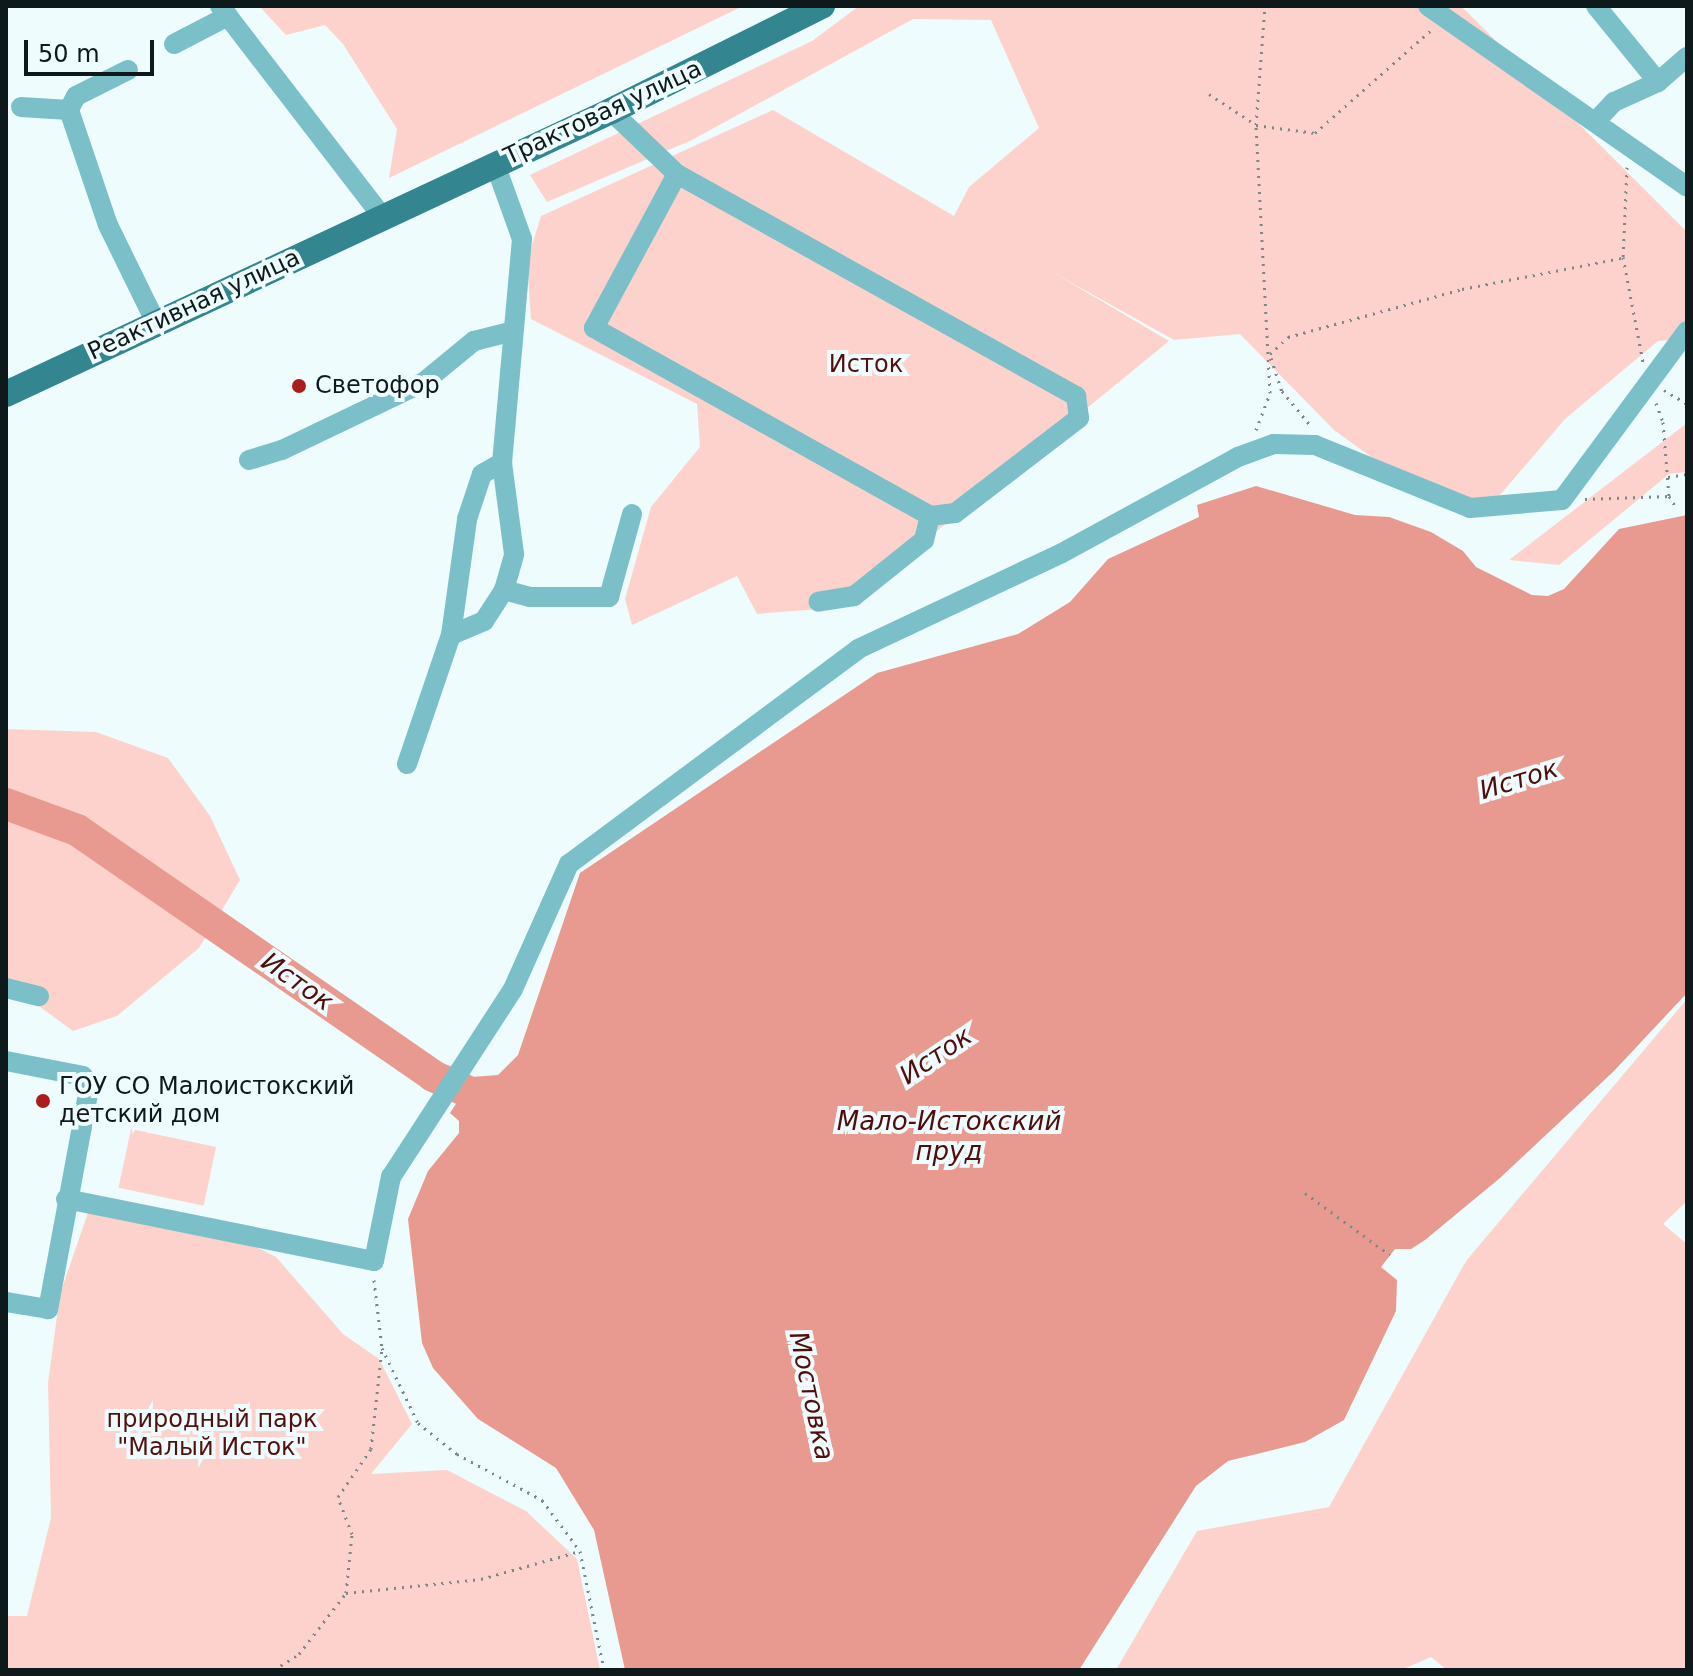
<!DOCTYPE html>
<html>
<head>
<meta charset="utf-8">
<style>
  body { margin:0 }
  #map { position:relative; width:1693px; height:1676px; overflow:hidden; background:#eefcfd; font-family:"DejaVu Sans",sans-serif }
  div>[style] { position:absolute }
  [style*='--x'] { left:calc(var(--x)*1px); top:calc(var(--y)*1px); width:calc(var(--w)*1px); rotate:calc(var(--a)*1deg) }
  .green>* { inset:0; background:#fed2cc; transform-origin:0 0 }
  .water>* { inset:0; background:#e89a91 }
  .river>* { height:32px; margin:-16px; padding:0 16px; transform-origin:16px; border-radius:16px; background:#e89a91 }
  .path>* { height:3px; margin-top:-1.5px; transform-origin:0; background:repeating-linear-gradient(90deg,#7b8889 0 2px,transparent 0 8px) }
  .minor>* { height:20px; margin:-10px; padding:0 10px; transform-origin:10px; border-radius:10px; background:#7bc0c9 }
  .major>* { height:26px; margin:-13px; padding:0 13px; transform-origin:13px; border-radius:13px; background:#33858f }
  .dots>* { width:22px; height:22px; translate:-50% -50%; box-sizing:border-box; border:4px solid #eefcfd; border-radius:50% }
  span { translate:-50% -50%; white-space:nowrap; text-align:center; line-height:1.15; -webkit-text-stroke:8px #eefcfd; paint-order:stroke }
  .street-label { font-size:24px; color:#0d191b }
  .park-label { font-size:24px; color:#55100e }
  .poi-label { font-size:24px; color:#0d191b }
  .left { translate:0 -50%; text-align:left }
  .water-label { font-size:26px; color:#520c0b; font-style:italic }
  .frame { position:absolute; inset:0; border:8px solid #0d191b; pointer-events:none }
  .scale { position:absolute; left:24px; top:40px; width:130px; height:36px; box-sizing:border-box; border:4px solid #0d191b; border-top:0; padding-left:10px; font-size:24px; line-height:28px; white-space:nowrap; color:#0d191b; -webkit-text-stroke:6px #eefcfd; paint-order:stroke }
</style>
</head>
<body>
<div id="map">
  <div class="green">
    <div style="clip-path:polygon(259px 6px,743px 6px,389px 178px,397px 129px,343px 44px,325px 25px,286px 35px)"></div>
    <div style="clip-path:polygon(859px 6px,1461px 6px,1687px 232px,1687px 338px,1658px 341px,1565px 419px,1488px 509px,1411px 486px,1334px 430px,1240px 334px,1174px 340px,1054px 273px,1169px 341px,844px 607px,757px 614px,737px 576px,632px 625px,625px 599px,651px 507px,700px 447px,697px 404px,531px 319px,527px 261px,541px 216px,773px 110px,954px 216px,969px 187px,1039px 128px,991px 20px,913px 19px,692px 140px,547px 202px,530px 175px,812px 41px)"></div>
    <div style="clip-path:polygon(1687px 423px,1687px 472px,1669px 474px,1559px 565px,1509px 560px)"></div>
    <div style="clip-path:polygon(6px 729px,96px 732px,168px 758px,210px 816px,240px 880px,199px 948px,117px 1016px,73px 1031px,6px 982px)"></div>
    <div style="clip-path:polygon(1687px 999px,1687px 1201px,1663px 1224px,1687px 1244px,1687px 1670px,1447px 1670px,1431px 1657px,1401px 1670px,1116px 1670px,1197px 1531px,1329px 1507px,1466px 1261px)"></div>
    <div style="left:131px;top:1129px;width:87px;height:60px;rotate:12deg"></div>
    <div style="clip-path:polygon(91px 1204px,203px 1220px,276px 1257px,343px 1334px,379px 1359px,412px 1424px,371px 1474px,447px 1470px,526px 1511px,577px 1559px,600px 1670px,6px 1670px,6px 1616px,27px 1616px,51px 1518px,48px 1383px,60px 1294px)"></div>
  </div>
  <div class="water">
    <div style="clip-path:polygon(1256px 486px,1355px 515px,1389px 517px,1431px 532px,1463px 551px,1476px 567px,1532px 595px,1548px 596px,1564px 589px,1619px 529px,1687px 515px,1687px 993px,1614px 1071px,1500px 1178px,1425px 1240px,1411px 1249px,1395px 1249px,1381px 1267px,1397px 1280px,1396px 1311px,1344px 1420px,1305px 1442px,1228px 1461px,1196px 1486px,1079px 1670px,625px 1670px,594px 1530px,556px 1468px,478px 1419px,433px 1368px,422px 1343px,408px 1219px,428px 1171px,459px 1133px,459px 1121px,450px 1113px,459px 1099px,451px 1093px,456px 1084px,464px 1089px,472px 1077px,498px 1075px,518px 1055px,580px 873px,877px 673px,1018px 634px,1070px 602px,1108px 559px,1199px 517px,1197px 505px)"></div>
  </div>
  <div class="river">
    <div style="--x:6;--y:804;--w:76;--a:20.1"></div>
    <div style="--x:77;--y:830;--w:433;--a:34.6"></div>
    <div style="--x:433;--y:1076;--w:51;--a:24.1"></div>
  </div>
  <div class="path">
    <div style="--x:1209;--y:94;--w:56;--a:33.4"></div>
    <div style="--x:1256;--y:125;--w:60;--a:7.7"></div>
    <div style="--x:1315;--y:133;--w:154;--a:-41.6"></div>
    <div style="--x:1627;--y:167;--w:90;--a:92.5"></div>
    <div style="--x:1623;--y:257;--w:107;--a:79.2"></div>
    <div style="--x:1270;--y:354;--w:25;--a:-43"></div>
    <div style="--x:1288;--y:337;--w:180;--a:-15.4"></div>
    <div style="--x:1462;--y:289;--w:163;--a:-11"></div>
    <div style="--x:1271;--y:358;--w:35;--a:72"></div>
    <div style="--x:1282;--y:391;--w:45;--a:50.4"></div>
    <div style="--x:1664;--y:390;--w:27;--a:31"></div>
    <div style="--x:1656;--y:403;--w:20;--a:70"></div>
    <div style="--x:1663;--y:422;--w:74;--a:85.4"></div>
    <div style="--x:1669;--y:496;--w:15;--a:58"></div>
    <div style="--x:1256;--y:430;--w:40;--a:-69"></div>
    <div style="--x:1270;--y:393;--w:268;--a:-93"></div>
    <div style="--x:1256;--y:125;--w:119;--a:-85.7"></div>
    <div style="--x:1668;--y:477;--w:19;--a:-9"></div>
    <div style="--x:1585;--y:499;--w:84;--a:-2"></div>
    <div style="--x:1305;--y:1193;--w:105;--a:36.1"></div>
    <div style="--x:374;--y:1280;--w:68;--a:83.3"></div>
    <div style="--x:382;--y:1348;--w:83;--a:64.4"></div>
    <div style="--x:418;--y:1423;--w:50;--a:38.5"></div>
    <div style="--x:457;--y:1454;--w:97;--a:28.4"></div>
    <div style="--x:542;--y:1500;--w:64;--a:53.3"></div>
    <div style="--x:580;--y:1551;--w:121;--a:78.6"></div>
    <div style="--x:346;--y:1593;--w:136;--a:-5.9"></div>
    <div style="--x:481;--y:1579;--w:103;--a:-15.8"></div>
    <div style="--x:274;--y:1670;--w:30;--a:-33"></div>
    <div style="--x:299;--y:1654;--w:77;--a:-52.4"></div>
    <div style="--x:346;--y:1593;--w:59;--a:-84.2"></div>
    <div style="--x:352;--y:1534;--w:40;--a:-111"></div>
    <div style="--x:338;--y:1497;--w:58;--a:-55.5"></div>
    <div style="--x:371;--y:1449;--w:102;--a:-83.8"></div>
  </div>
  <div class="minor">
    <div style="--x:220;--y:6;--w:265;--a:52.4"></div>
    <div style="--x:1428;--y:6;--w:316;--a:34.9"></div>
    <div style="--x:1596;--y:6;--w:98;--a:50.8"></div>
    <div style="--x:1658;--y:82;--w:38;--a:-41"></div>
    <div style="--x:174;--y:44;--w:61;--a:-27.4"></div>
    <div style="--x:128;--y:70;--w:58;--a:153.4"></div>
    <div style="--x:76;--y:96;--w:16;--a:117"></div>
    <div style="--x:69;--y:110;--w:121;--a:71.3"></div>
    <div style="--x:108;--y:225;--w:109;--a:63.9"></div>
    <div style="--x:21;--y:107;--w:48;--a:3.6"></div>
    <div style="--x:611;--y:111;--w:91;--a:43.7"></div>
    <div style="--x:677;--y:174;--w:175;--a:118.3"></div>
    <div style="--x:594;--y:328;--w:385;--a:29.2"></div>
    <div style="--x:1597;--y:120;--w:25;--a:-47"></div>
    <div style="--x:1614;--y:102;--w:48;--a:-24.4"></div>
    <div style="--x:677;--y:174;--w:457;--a:29.1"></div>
    <div style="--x:1076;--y:396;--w:22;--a:82"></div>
    <div style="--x:1079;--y:418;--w:156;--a:142.5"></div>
    <div style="--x:955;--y:513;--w:25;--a:173"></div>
    <div style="--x:930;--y:516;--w:25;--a:104"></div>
    <div style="--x:924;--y:540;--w:90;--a:141.3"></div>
    <div style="--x:854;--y:596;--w:36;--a:171"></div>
    <div style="--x:249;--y:460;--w:34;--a:-17"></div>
    <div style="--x:282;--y:450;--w:157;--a:-25.6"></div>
    <div style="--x:424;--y:382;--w:65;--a:-39.4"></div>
    <div style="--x:474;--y:341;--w:38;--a:-14"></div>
    <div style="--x:504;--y:590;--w:27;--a:15"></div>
    <div style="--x:530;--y:597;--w:79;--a:0"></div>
    <div style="--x:609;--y:597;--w:86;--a:-74.5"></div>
    <div style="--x:451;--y:635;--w:117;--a:-82.1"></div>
    <div style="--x:467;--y:519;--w:47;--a:-71.6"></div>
    <div style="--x:482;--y:474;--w:23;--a:-29"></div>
    <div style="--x:407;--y:764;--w:136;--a:-71.2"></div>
    <div style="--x:451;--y:635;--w:36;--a:-23"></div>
    <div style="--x:484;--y:621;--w:37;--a:-57"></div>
    <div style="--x:504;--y:590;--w:37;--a:-74"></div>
    <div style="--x:514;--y:554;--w:92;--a:-97.5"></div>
    <div style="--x:502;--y:463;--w:225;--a:-84.9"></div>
    <div style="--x:522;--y:239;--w:80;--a:-109.8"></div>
    <div style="--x:6;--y:988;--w:34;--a:14"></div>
    <div style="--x:6;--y:1061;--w:78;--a:11"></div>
    <div style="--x:83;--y:1076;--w:19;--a:74"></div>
    <div style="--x:88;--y:1094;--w:219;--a:100.5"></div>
    <div style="--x:48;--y:1309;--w:43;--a:-170.5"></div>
    <div style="--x:66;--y:1199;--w:314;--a:11.4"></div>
    <div style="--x:374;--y:1261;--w:86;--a:-78.6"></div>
    <div style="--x:391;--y:1177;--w:224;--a:-57"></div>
    <div style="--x:513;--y:989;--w:137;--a:-65.9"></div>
    <div style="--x:569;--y:864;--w:360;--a:-36.6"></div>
    <div style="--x:858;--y:649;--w:225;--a:-25.2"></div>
    <div style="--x:1062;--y:553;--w:200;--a:-28.6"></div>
    <div style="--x:1238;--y:457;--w:38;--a:-20"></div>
    <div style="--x:1274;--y:444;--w:41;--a:1.4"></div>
    <div style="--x:1315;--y:445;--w:167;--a:22.1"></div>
    <div style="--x:1470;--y:508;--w:92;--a:-5"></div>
    <div style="--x:1562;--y:500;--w:210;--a:-53.5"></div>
  </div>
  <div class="major">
    <div style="--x:6;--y:394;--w:668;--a:-25.07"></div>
    <div style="--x:611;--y:111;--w:236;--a:-26.5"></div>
  </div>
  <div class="dots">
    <div style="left:299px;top:386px;background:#ad1c1d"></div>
    <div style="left:43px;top:1101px;background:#ad1c1d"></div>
  </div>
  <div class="street-label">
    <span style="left:603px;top:113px;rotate:-25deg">Трактовая улица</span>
    <span style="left:194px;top:305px;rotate:-25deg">Реактивная улица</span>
  </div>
  <div class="park-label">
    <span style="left:866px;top:365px">Исток</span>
    <span style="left:212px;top:1434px">природный парк<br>"Малый Исток"</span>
  </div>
  <div class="poi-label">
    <span class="left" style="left:315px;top:386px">Светофор</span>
    <span class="left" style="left:59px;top:1101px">ГОУ СО Малоистокский<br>детский дом</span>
  </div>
  <div class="water-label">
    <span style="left:1519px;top:780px;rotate:-17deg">Исток</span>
    <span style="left:297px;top:982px;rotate:35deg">Исток</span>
    <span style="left:936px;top:1056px;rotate:-34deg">Исток</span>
    <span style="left:949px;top:1137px">Мало-Истокский<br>пруд</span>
    <span style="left:811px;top:1396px;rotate:78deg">Мостовка</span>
  </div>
  <div class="frame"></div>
  <div class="scale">50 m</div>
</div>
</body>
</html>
